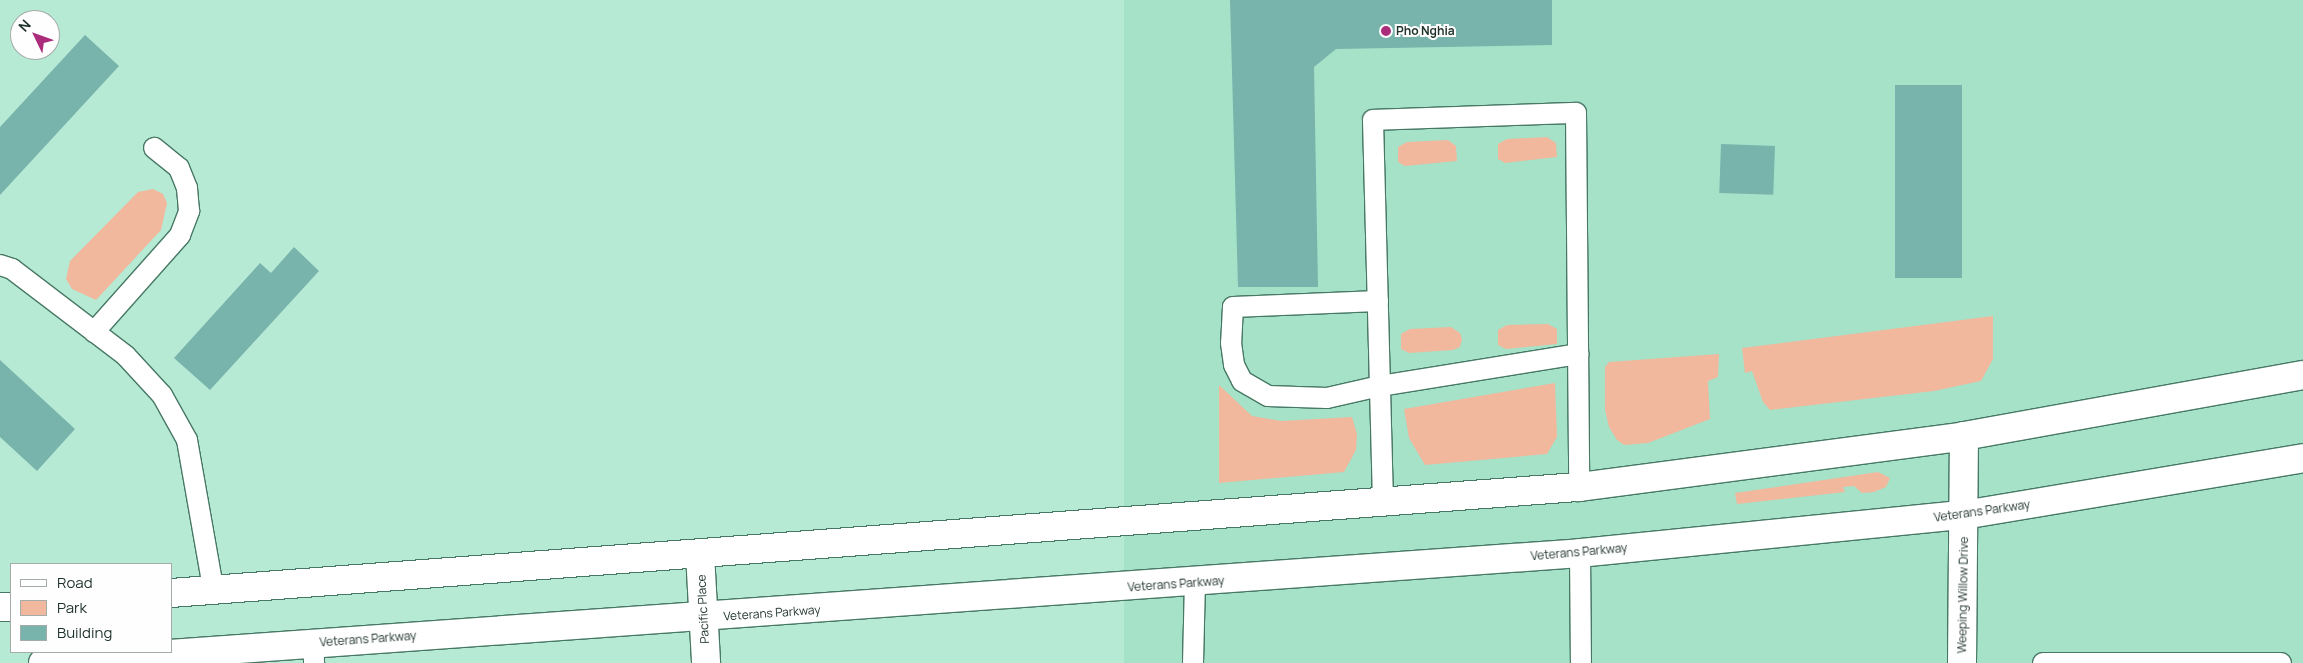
<!DOCTYPE html>
<html>
<head>
<meta charset="utf-8">
<style>
  body { margin:0 }
  #map { position:relative; width:2303px; height:663px; overflow:hidden; background:#b6ead4; font-family:Manrope,sans-serif }
  div>[style] { position:absolute }
  [style*='--x'] { left:calc(var(--x)*1px); top:calc(var(--y)*1px); width:calc(var(--w)*1px); rotate:calc(var(--a)*1deg) }
  .built>* { inset:0; background:#a5e2c8; transform-origin:0 0 }
  .green>* { inset:0; background:#f1b89e }
  .building>* { inset:0; background:#78b3ac; transform-origin:0 0 }
  .roads { filter:drop-shadow(1px 0 #477865) drop-shadow(-1px 0 #477865) drop-shadow(0 1px #477865) drop-shadow(0 -1px #477865) }
  .service>* { height:20px; margin:-10px; padding:0 10px; transform-origin:10px; border-radius:10px; background:#fff }
  .minor>* { height:28px; margin:-14px; padding:0 14px; transform-origin:14px; border-radius:14px; background:#fff }
  .secondary>* { height:28px; margin:-14px; padding:0 14px; transform-origin:14px; border-radius:14px; background:#fff }
  .dots>* { width:14px; height:14px; translate:-50% -50%; box-sizing:border-box; border:2px solid #fefefe; border-radius:50% }
  span { translate:-50% -50%; white-space:nowrap; text-align:center; line-height:1.15; -webkit-text-stroke:4px #fefefe; paint-order:stroke }
  .poi-label { font-size:12px; color:#1d3229; font-weight:700 }
  .left { translate:0 -50%; text-align:left }
  .street-label { font-size:12px; color:#1d3229 }
  .legend { position:absolute; left:10px; top:563px; width:162px; height:90px; box-sizing:border-box; background:#fefefe; border:1px solid #a4aca9; margin:0; padding:6px 9px; list-style:none; font-size:15px; color:#1d3229 }
  .legend li { display:flex; align-items:center; gap:10px; height:25px }
  .legend b { width:25px; border:1px solid #a4aca9 }
  .north { position:absolute; left:10px; top:10px; width:50px; height:50px; box-sizing:border-box; background:#fefefe; border:1px solid #a4aca9; border-radius:50%; rotate:312deg; font-size:14px; font-weight:700; line-height:20px; text-align:center; color:#1d3229 }
  .north::after { content:''; display:block; margin:auto; width:18px; height:22px; background:#aa2c7b; clip-path:polygon(50% 0,100% 100%,50% 72%,0 100%) }
</style>
</head>
<body>
<div id="map">
  <div class="built">
    <div style="left:1124px;top:0;width:1179px;height:663px"></div>
  </div>
  <div class="green">
    <div style="clip-path:polygon(1547px 137px,1556px 143px,1557px 157px,1505px 163px,1498px 159px,1498px 144px,1507px 139px)"></div>
    <div style="clip-path:polygon(1448px 140px,1456px 146px,1457px 161px,1405px 166px,1398px 162px,1398px 147px,1407px 142px)"></div>
    <div style="clip-path:polygon(153px 189px,163px 194px,167px 203px,161px 230px,96px 300px,72px 289px,66px 279px,70px 261px,138px 192px)"></div>
    <div style="clip-path:polygon(1993px 316px,1993px 359px,1981px 381px,1934px 391px,1770px 410px,1763px 402px,1752px 371px,1745px 373px,1742px 348px)"></div>
    <div style="clip-path:polygon(1548px 324px,1557px 329px,1557px 344px,1506px 349px,1498px 345px,1498px 330px,1507px 325px)"></div>
    <div style="clip-path:polygon(1451px 327px,1460px 333px,1462px 339px,1460px 347px,1453px 350px,1409px 353px,1401px 349px,1401px 334px,1410px 329px)"></div>
    <div style="clip-path:polygon(1719px 354px,1718px 377px,1708px 381px,1710px 419px,1648px 443px,1624px 445px,1617px 440px,1609px 427px,1605px 410px,1605px 367px,1609px 362px)"></div>
    <div style="clip-path:polygon(1555px 383px,1557px 437px,1547px 454px,1425px 465px,1409px 438px,1404px 409px)"></div>
    <div style="clip-path:polygon(1219px 385px,1252px 416px,1281px 421px,1352px 417px,1357px 434px,1356px 450px,1344px 472px,1219px 483px)"></div>
    <div style="clip-path:polygon(1878px 472px,1890px 478px,1886px 487px,1874px 492px,1862px 493px,1854px 486px,1843px 487px,1845px 492px,1737px 504px,1735px 493px)"></div>
  </div>
  <div class="building">
    <div style="clip-path:polygon(1230px 0,1552px 0,1552px 45px,1336px 49px,1314px 67px,1318px 287px,1238px 287px)"></div>
    <div style="clip-path:polygon(85px 35px,119px 66px,0 195px,0 127px)"></div>
    <div style="left:1895px;top:85px;width:67px;height:193px"></div>
    <div style="left:1721px;top:144px;width:54px;height:49px;rotate:2deg"></div>
    <div style="clip-path:polygon(294px 247px,319px 271px,210px 390px,174px 358px,260px 263px,271px 273px)"></div>
    <div style="clip-path:polygon(0 360px,75px 429px,37px 471px,0 437px)"></div>
  </div>
  <div class="roads">
    <div class="service">
      <div style="--x:0;--y:265;--w:13;--a:18"></div>
      <div style="--x:12;--y:269;--w:143;--a:37.3"></div>
      <div style="--x:126;--y:356;--w:53;--a:47.3"></div>
      <div style="--x:162;--y:395;--w:51;--a:60.9"></div>
      <div style="--x:187;--y:440;--w:150;--a:80"></div>
      <div style="--x:1378;--y:301;--w:145;--a:177.6"></div>
      <div style="--x:1233;--y:307;--w:36;--a:93"></div>
      <div style="--x:1231;--y:343;--w:22;--a:82"></div>
      <div style="--x:1234;--y:365;--w:18;--a:63"></div>
      <div style="--x:1242;--y:381;--w:30;--a:30"></div>
      <div style="--x:1268;--y:396;--w:59;--a:1.9"></div>
      <div style="--x:1327;--y:398;--w:54;--a:-12.8"></div>
      <div style="--x:1380;--y:386;--w:201;--a:-9.2"></div>
      <div style="--x:94;--y:332;--w:130;--a:-48.4"></div>
      <div style="--x:180;--y:235;--w:26;--a:-69"></div>
      <div style="--x:189;--y:211;--w:23;--a:-95"></div>
      <div style="--x:187;--y:188;--w:22;--a:-112"></div>
      <div style="--x:179;--y:168;--w:32;--a:-141"></div>
      <div style="--x:1383;--y:502;--w:382;--a:-91.5"></div>
      <div style="--x:1373;--y:120;--w:203;--a:-2"></div>
      <div style="--x:1576;--y:113;--w:374;--a:89.5"></div>
      <div style="--x:1580;--y:553;--w:110;--a:89.5"></div>
      <div style="--x:313;--y:642;--w:21;--a:87"></div>
      <div style="--x:1193;--y:663;--w:81;--a:-88.6"></div>
      <div style="--x:2043;--y:663;--w:238;--a:0"></div>
    </div>
    <div class="minor">
      <div style="--x:700;--y:554;--w:109;--a:86.8"></div>
      <div style="--x:1962;--y:663;--w:227;--a:-89.5"></div>
    </div>
    <div class="secondary">
      <div style="--x:171;--y:593;--w:1412;--a:-4.31"></div>
      <div style="--x:1579;--y:487;--w:388;--a:-7.5"></div>
      <div style="--x:1964;--y:436;--w:344;--a:-10.2"></div>
      <div style="--x:0;--y:607;--w:11;--a:0"></div>
      <div style="--x:43;--y:663;--w:1541;--a:-4.09"></div>
      <div style="--x:1580;--y:553;--w:386;--a:-5.7"></div>
      <div style="--x:1964;--y:515;--w:344;--a:-9.5"></div>
    </div>
  </div>
  <div class="dots">
    <div style="left:1386px;top:31px;background:#aa2c7b"></div>
  </div>
  <div class="poi-label">
    <span class="left" style="left:1396px;top:31px">Pho Nghia</span>
  </div>
  <div class="street-label">
    <span style="left:1982px;top:511px;rotate:-8deg">Veterans Parkway</span>
    <span style="left:1579px;top:552px;rotate:-5deg">Veterans Parkway</span>
    <span style="left:1176px;top:584px;rotate:-4deg">Veterans Parkway</span>
    <span style="left:1963px;top:595px;rotate:-89deg">Weeping Willow Drive</span>
    <span style="left:703px;top:609px;rotate:-93deg">Pacific Place</span>
    <span style="left:772px;top:613px;rotate:-4deg">Veterans Parkway</span>
    <span style="left:368px;top:639px;rotate:-4deg">Veterans Parkway</span>
  </div>
  <ul class="legend">
  <li><b style="height:6px;background:#fff"></b>Road</li>
  <li><b style="height:14px;background:#f1b89e"></b>Park</li>
  <li><b style="height:14px;background:#78b3ac"></b>Building</li>
  </ul>
  <div class="north">N</div>
</div>
</body>
</html>
